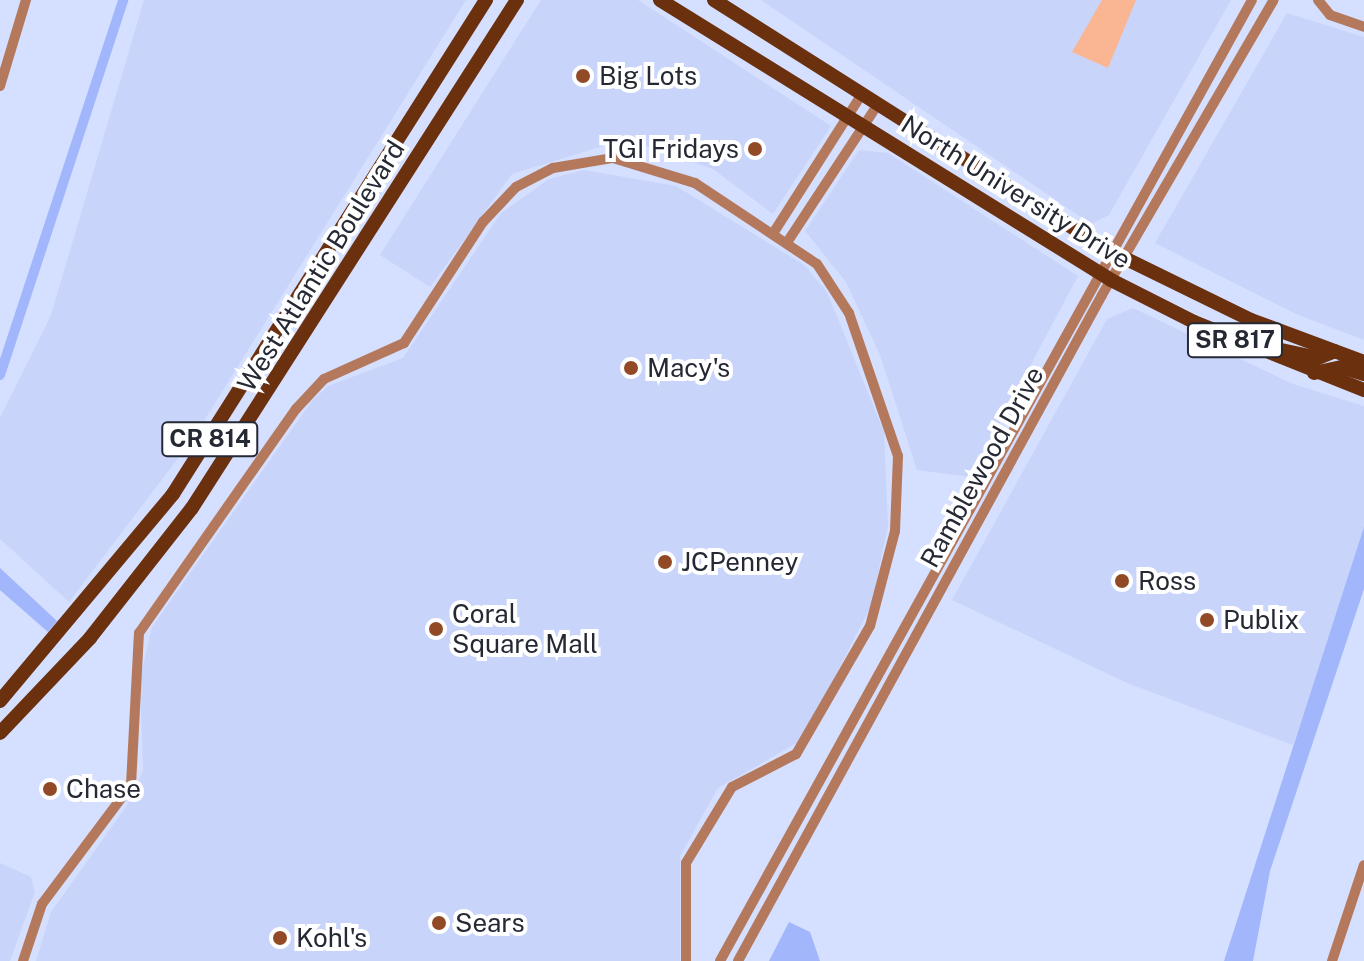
<!DOCTYPE html>
<html>
<head>
<meta charset="utf-8">
<style>
  body { margin:0 }
  #map { position:relative; width:1364px; height:961px; overflow:hidden; background:#d5dfff; font-family:"Public Sans",sans-serif }
  div>[style] { position:absolute }
  [style*='--x'] { left:calc(var(--x)*1px); top:calc(var(--y)*1px); width:calc(var(--w)*1px); rotate:calc(var(--a)*1deg) }
  .built>* { inset:0; background:#c9d4fb }
  .green>* { inset:0; background:#fab593 }
  .water>* { inset:0; background:#a1b6fb }
  .canal>* { height:10px; margin:-5px; padding:0 5px; transform-origin:5px; border-radius:5px; background:#a1b6fb }
  .minor>* { height:10px; margin:-5px; padding:0 5px; transform-origin:5px; border-radius:5px; background:#b4795d }
  .major>* { height:14px; margin:-7px; padding:0 7px; transform-origin:7px; border-radius:7px; background:#6b300e }
  .dots>* { width:22px; height:22px; translate:-50% -50%; box-sizing:border-box; border:4px solid #fff; border-radius:50% }
  span { translate:-50% -50%; white-space:nowrap; text-align:center; line-height:1.15; -webkit-text-stroke:8px #fff; paint-order:stroke }
  .shield-label span { padding:2px 6px; background:#fff; border:2px solid; border-radius:6px; -webkit-text-stroke-width:0 }
  .shield-label { font-size:24px; color:#252934; font-weight:700 }
  .poi-label { font-size:26px; color:#252934 }
  .left { translate:0 -50%; text-align:left }
  .right { translate:-100% -50%; text-align:right }
  .street-label { font-size:26px; color:#252934 }
</style>
</head>
<body>
<div id="map">
  <div class="built">
    <div style="clip-path:polygon(144px 0,466px 0,192px 440px,69px 602px,0 539px,0 418px,51px 315px)"></div>
    <div style="clip-path:polygon(541px 0,638px 0,831px 126px,773px 214px,713px 169px,626px 139px,512px 174px,430px 287px,380px 255px)"></div>
    <div style="clip-path:polygon(761px 0,1231px 0,1109px 215px,1091px 224px)"></div>
    <div style="clip-path:polygon(1287px 13px,1364px 37px,1364px 340px,1296px 314px,1155px 243px)"></div>
    <div style="clip-path:polygon(859px 150px,888px 153px,1078px 276px,971px 477px,917px 470px,880px 355px,846px 282px,805px 231px)"></div>
    <div style="clip-path:polygon(584px 170px,676px 186px,804px 265px,827px 292px,884px 432px,888px 526px,871px 606px,802px 740px,718px 788px,680px 856px,680px 961px,36px 961px,51px 912px,130px 801px,143px 770px,140px 679px,152px 627px,311px 402px,328px 386px,403px 358px,501px 213px,549px 179px)"></div>
    <div style="clip-path:polygon(1133px 308px,1293px 384px,1364px 406px,1364px 534px,1293px 745px,1127px 683px,952px 600px,1107px 319px)"></div>
    <div style="clip-path:polygon(0 863px,31px 877px,35px 892px,10px 961px,0 961px)"></div>
  </div>
  <div class="green">
    <div style="clip-path:polygon(1102px 0,1136px 0,1108px 68px,1072px 52px)"></div>
  </div>
  <div class="water">
    <div style="clip-path:polygon(1364px 527px,1364px 589px,1270px 871px,1253px 961px,1224px 961px)"></div>
    <div style="clip-path:polygon(0 568px,57px 621px,48px 632px,0 590px)"></div>
    <div style="clip-path:polygon(789px 922px,810px 932px,820px 961px,769px 961px)"></div>
  </div>
  <div class="canal">
    <div style="--x:0;--y:375;--w:395;--a:-71.8"></div>
  </div>
  <div class="minor">
    <div style="--x:1318;--y:0;--w:19;--a:51"></div>
    <div style="--x:1330;--y:15;--w:36;--a:19"></div>
    <div style="--x:0;--y:86;--w:90;--a:-73.2"></div>
    <div style="--x:774;--y:232;--w:164;--a:-57.5"></div>
    <div style="--x:788;--y:241;--w:164;--a:-56.7"></div>
    <div style="--x:23;--y:961;--w:60;--a:-71.6"></div>
    <div style="--x:42;--y:904;--w:149;--a:-53.2"></div>
    <div style="--x:131;--y:785;--w:152;--a:-87"></div>
    <div style="--x:139;--y:633;--w:274;--a:-55"></div>
    <div style="--x:296;--y:409;--w:41;--a:-47"></div>
    <div style="--x:324;--y:379;--w:88;--a:-24.2"></div>
    <div style="--x:404;--y:343;--w:145;--a:-56.9"></div>
    <div style="--x:483;--y:222;--w:48;--a:-46.7"></div>
    <div style="--x:516;--y:187;--w:42;--a:-27.2"></div>
    <div style="--x:553;--y:168;--w:61;--a:-9.5"></div>
    <div style="--x:613;--y:158;--w:86;--a:17"></div>
    <div style="--x:695;--y:183;--w:146;--a:33.6"></div>
    <div style="--x:817;--y:264;--w:59;--a:56.9"></div>
    <div style="--x:849;--y:313;--w:151;--a:71.1"></div>
    <div style="--x:898;--y:456;--w:75;--a:92.3"></div>
    <div style="--x:895;--y:531;--w:98;--a:104.7"></div>
    <div style="--x:870;--y:626;--w:148;--a:120"></div>
    <div style="--x:796;--y:754;--w:72;--a:152.7"></div>
    <div style="--x:732;--y:787;--w:89;--a:121.2"></div>
    <div style="--x:686;--y:863;--w:98;--a:90"></div>
    <div style="--x:720;--y:961;--w:1098;--a:-61.03"></div>
    <div style="--x:738;--y:961;--w:759;--a:-61.34"></div>
    <div style="--x:1102;--y:295;--w:341;--a:-59.8"></div>
    <div style="--x:1332;--y:961;--w:101;--a:-71.6"></div>
  </div>
  <div class="major">
    <div style="--x:660;--y:0;--w:531;--a:31.83"></div>
    <div style="--x:1111;--y:280;--w:93;--a:26.8"></div>
    <div style="--x:1194;--y:322;--w:183;--a:21.8"></div>
    <div style="--x:714;--y:0;--w:469;--a:32.4"></div>
    <div style="--x:1110;--y:251;--w:157;--a:26.1"></div>
    <div style="--x:1251;--y:320;--w:121;--a:20.4"></div>
    <div style="--x:1253;--y:344;--w:66;--a:12.2"></div>
    <div style="--x:1318;--y:358;--w:18;--a:-22"></div>
    <div style="--x:1314;--y:373;--w:29;--a:-12"></div>
    <div style="--x:1342;--y:367;--w:23;--a:18"></div>
    <div style="--x:0;--y:701;--w:270;--a:-50.1"></div>
    <div style="--x:173;--y:494;--w:585;--a:-57.64"></div>
    <div style="--x:0;--y:733;--w:131;--a:-46.5"></div>
    <div style="--x:90;--y:638;--w:165;--a:-51.9"></div>
    <div style="--x:192;--y:508;--w:603;--a:-57.39"></div>
  </div>
  <div class="dots">
    <div style="left:583px;top:76px;background:#914a25"></div>
    <div style="left:755px;top:149px;background:#914a25"></div>
    <div style="left:631px;top:368px;background:#914a25"></div>
    <div style="left:665px;top:562px;background:#914a25"></div>
    <div style="left:1122px;top:581px;background:#914a25"></div>
    <div style="left:1207px;top:620px;background:#914a25"></div>
    <div style="left:436px;top:629px;background:#914a25"></div>
    <div style="left:50px;top:789px;background:#914a25"></div>
    <div style="left:439px;top:923px;background:#914a25"></div>
    <div style="left:280px;top:938px;background:#914a25"></div>
  </div>
  <div class="shield-label">
    <span style="left:1235px;top:340px">SR 817</span>
    <span style="left:210px;top:439px">CR 814</span>
  </div>
  <div class="poi-label">
    <span class="left" style="left:599px;top:76px">Big Lots</span>
    <span class="right" style="left:739px;top:149px">TGI Fridays</span>
    <span class="left" style="left:647px;top:368px">Macy's</span>
    <span class="left" style="left:681px;top:562px">JCPenney</span>
    <span class="left" style="left:1138px;top:581px">Ross</span>
    <span class="left" style="left:452px;top:629px">Coral<br>Square Mall</span>
    <span class="left" style="left:1223px;top:620px">Publix</span>
    <span class="left" style="left:66px;top:789px">Chase</span>
    <span class="left" style="left:455px;top:923px">Sears</span>
    <span class="left" style="left:296px;top:938px">Kohl's</span>
  </div>
  <div class="street-label">
    <span style="left:1016px;top:192px;rotate:32deg">North University Drive</span>
    <span style="left:321px;top:266px;rotate:-58deg">West Atlantic Boulevard</span>
    <span style="left:982px;top:467px;rotate:-61deg">Ramblewood Drive</span>
  </div>
</div>
</body>
</html>
